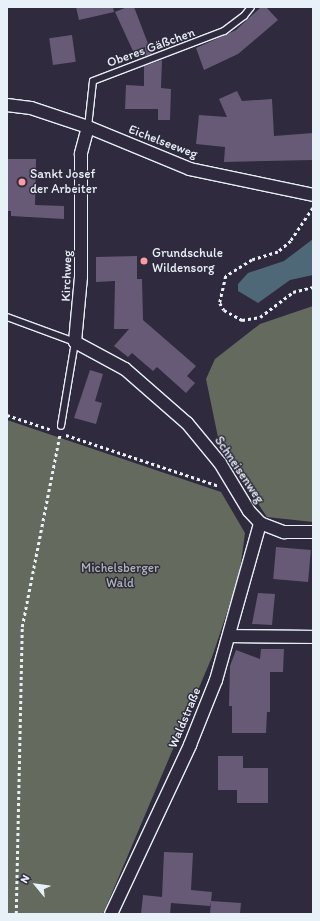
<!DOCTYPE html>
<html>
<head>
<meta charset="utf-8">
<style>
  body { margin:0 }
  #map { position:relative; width:320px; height:921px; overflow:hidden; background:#2f2a3d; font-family:Itim,sans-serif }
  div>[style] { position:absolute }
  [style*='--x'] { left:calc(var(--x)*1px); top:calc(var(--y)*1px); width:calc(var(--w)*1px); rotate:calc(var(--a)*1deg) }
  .green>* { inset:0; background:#646b5e }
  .water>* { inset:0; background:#4f6877 }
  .building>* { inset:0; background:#665a77; transform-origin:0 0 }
  .path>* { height:2.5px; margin-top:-1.25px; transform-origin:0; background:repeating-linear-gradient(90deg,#e8f1f8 0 3px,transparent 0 6px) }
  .roads { filter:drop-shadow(1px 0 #e8f1f8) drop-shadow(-1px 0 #e8f1f8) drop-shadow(0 1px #e8f1f8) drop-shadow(0 -1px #e8f1f8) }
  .lane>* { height:6px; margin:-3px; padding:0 3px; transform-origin:3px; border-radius:3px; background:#2f2a3d }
  .street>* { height:12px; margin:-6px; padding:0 6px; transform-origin:6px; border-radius:6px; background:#2f2a3d }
  .dots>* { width:11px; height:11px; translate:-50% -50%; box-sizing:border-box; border:2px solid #2f2a3d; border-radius:50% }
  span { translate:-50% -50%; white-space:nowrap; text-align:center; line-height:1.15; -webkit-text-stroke:3px #2f2a3d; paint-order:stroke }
  .street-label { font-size:13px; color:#e8f1f8 }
  .poi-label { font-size:13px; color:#e8f1f8 }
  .left { translate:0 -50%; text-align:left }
  .park-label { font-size:13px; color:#adb5b3 }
  .frame { position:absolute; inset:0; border:8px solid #e8f1f8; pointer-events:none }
  .north { position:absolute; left:16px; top:865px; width:40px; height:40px; -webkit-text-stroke:3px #2f2a3d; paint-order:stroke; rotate:299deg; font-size:11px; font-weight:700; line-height:16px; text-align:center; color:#e8f1f8 }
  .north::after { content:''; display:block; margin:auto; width:14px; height:18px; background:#e8f1f8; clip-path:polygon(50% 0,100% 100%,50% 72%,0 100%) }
</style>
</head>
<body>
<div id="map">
  <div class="green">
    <div style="clip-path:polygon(313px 306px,313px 522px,267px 517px,220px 447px,206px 379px,215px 359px,260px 324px)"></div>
    <div style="clip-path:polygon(7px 420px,221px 492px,245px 533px,239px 577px,212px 657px,103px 914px,7px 914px)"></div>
  </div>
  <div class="water">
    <div style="clip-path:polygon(313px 239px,313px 275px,290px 280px,258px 303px,238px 291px,238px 284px,248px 273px,284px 261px)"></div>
  </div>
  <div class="building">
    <div style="clip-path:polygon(76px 7px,113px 7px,114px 12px,79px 20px)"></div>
    <div style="clip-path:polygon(127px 7px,134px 7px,152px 54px,145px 56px,145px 47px,133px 51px,115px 12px)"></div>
    <div style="clip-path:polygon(261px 7px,266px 7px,278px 20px,238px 54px,204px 70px,196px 48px,236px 30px)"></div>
    <div style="left:72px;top:35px;width:27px;height:23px;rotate:82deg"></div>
    <div style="clip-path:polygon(162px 60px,161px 88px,171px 89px,170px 120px,158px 120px,158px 109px,125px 109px,126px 85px,144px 86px,144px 66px)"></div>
    <div style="clip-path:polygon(237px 91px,242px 101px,272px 99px,274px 136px,313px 133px,313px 160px,224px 162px,225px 147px,196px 144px,199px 115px,227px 117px,219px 99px)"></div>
    <div style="clip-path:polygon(8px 159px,36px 159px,35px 205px,64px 206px,64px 219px,11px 216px,11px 211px,7px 211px)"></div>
    <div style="clip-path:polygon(137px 256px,137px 279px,142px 279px,143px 320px,196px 366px,187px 376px,195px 383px,186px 393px,157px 367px,153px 371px,132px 353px,128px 357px,114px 346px,129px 329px,114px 329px,115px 281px,96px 282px,96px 257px)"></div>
    <div style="clip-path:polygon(90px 370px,103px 374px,95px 401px,102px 403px,96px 424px,74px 418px)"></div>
    <div style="left:276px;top:547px;width:35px;height:32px;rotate:5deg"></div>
    <div style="clip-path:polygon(258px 593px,275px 594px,272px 625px,252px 624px)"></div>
    <div style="clip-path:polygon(261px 649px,284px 649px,283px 672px,270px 672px,270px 712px,267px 712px,266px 733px,232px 733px,232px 706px,229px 706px,230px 666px,236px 650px,260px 659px)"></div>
    <div style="clip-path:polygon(218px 756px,243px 756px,243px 768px,268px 768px,268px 803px,237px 803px,237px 790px,218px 790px)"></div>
    <div style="clip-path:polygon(164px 852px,193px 853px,191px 890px,212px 892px,211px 901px,241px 903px,240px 914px,210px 914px,211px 902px,210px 906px,171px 903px,170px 914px,141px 914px,143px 895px,162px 897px)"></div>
  </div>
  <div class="path">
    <div style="--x:313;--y:208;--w:40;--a:124"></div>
    <div style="--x:291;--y:241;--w:17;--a:140"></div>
    <div style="--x:278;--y:252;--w:27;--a:163"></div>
    <div style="--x:252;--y:260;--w:31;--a:148"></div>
    <div style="--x:226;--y:276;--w:28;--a:103"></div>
    <div style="--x:220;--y:303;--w:8;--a:60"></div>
    <div style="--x:224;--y:310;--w:21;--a:29"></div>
    <div style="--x:242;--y:320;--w:18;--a:-9"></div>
    <div style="--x:260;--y:317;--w:41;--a:-37.1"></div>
    <div style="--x:293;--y:292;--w:21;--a:-14"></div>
    <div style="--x:7;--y:415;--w:47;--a:18.4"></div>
    <div style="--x:66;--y:435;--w:161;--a:18.4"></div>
    <div style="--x:16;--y:914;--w:287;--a:-88.8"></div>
    <div style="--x:22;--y:627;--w:197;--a:-78.9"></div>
  </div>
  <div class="roads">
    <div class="lane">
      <div style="--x:88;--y:127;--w:46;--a:-83.8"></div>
      <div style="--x:93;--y:81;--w:140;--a:-20.9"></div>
      <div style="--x:224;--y:31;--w:25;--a:-37"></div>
      <div style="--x:244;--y:16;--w:11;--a:-52"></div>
      <div style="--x:7;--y:317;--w:72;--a:20.2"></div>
      <div style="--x:75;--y:342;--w:85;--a:99.5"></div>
    </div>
    <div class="street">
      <div style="--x:7;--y:105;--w:24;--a:7"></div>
      <div style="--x:31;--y:108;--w:60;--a:18.4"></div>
      <div style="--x:88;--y:127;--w:110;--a:22.4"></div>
      <div style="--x:190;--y:169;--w:126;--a:11.9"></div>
      <div style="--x:88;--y:127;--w:28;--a:105"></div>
      <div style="--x:81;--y:154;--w:123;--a:90"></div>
      <div style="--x:81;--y:277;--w:65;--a:95.3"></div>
      <div style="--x:75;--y:342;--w:57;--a:28.4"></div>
      <div style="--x:125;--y:369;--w:82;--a:41.1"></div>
      <div style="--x:187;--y:423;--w:52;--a:50.5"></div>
      <div style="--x:220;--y:463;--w:56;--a:58.9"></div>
      <div style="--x:249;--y:511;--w:16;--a:47"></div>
      <div style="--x:260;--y:523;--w:26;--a:21"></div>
      <div style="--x:284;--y:532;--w:29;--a:0"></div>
      <div style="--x:230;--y:636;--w:83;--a:0.7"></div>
      <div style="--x:111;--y:914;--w:187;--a:-64.9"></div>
      <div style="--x:190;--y:745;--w:70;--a:-68.2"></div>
      <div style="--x:216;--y:680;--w:163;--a:-74.3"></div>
    </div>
  </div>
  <div class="dots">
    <div style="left:22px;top:182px;background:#ff9aa2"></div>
    <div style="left:144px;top:261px;background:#ff9aa2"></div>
  </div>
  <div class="street-label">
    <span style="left:151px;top:48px;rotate:-20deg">Oberes Gäßchen</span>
    <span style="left:163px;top:142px;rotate:21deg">Eichelseeweg</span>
    <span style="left:67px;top:276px;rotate:-88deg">Kirchweg</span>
    <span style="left:239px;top:470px;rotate:56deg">Schneisenweg</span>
    <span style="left:185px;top:718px;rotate:-67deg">Waldstraße</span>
  </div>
  <div class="poi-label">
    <span class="left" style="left:30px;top:182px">Sankt Josef<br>der Arbeiter</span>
    <span class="left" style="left:152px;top:261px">Grundschule<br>Wildensorg</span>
  </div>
  <div class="park-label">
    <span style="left:120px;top:576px">Michelsberger<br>Wald</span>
  </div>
  <div class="frame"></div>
  <div class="north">N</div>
</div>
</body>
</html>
